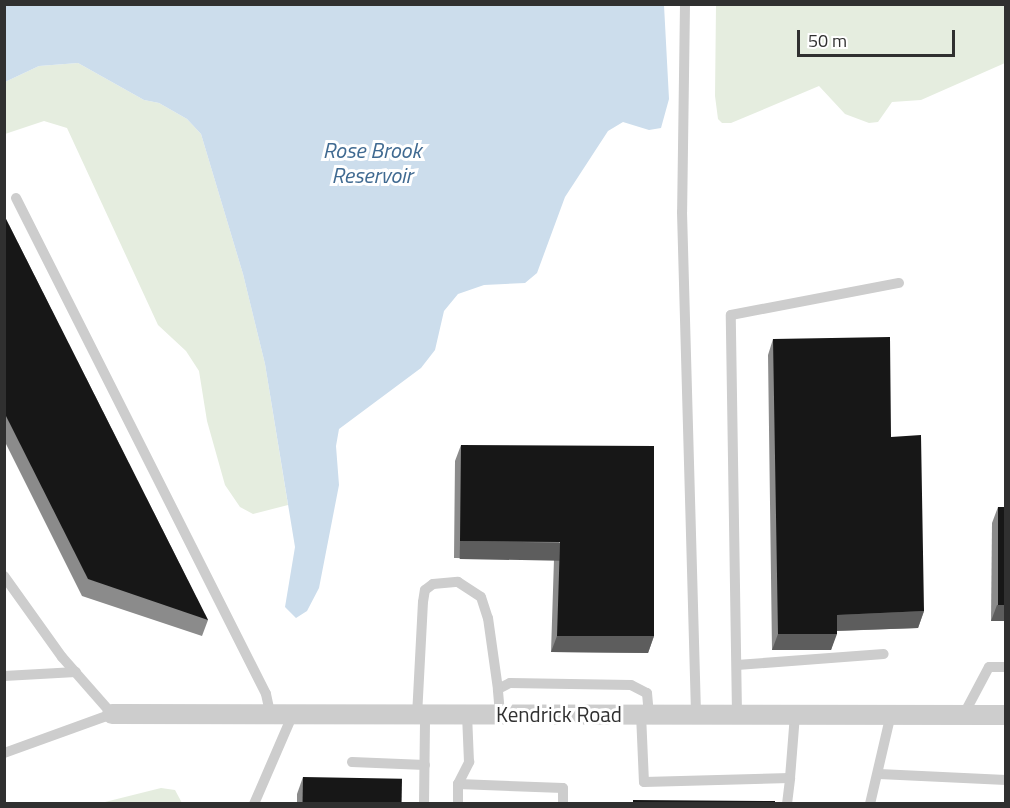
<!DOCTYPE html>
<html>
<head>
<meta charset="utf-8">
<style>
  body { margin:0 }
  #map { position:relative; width:1010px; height:808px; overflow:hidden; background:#fff; font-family:"Titillium Web",sans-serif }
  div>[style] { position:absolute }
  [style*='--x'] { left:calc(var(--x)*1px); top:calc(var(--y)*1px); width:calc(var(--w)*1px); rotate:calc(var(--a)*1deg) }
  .green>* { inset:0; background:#e5eddf }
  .water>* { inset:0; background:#ccddec }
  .service>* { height:10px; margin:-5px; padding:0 5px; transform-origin:5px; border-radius:5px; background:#cdcdcd }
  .minor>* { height:20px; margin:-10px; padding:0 10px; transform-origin:10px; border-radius:10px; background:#cdcdcd }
  .wall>* { inset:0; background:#8b8b8b }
  .shaded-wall>* { inset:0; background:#5d5d5d; transform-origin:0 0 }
  .building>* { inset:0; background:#171717; transform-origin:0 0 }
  span { translate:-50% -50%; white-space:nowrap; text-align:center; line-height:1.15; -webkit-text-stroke:6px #fff; paint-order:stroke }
  .street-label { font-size:21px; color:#303030 }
  .water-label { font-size:22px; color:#406a91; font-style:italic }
  .frame { position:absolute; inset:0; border:6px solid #303030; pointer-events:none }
  .scale { position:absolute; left:797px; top:30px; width:158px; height:27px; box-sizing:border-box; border:3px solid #303030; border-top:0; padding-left:8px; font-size:18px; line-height:21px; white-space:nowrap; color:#303030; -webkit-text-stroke:4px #fff; paint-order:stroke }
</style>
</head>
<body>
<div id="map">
  <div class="green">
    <div style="clip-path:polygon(716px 5px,1005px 5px,1005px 63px,921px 100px,892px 102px,878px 122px,869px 123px,845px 114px,819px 86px,731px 123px,722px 123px,718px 119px,715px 96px)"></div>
    <div style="clip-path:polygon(78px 63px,144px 100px,159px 103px,187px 119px,201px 134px,243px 274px,265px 364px,288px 505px,253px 514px,240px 507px,225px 485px,207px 421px,199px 371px,186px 351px,158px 325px,67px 128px,44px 121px,5px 134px,5px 82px,39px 66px)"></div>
    <div style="clip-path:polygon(161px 788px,175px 790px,182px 803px,101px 803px)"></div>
  </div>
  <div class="water">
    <div style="clip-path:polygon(664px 5px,669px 99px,661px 128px,649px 130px,623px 122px,608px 131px,565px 197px,537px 273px,525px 283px,484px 285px,458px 294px,444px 311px,435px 350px,421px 368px,339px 429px,336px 446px,339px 485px,319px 588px,307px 611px,296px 618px,285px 607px,295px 547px,265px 364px,243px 274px,201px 134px,187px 119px,159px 103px,144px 100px,78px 63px,39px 66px,5px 82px,5px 5px)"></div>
  </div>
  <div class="service">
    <div style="--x:685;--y:4;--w:208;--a:90.8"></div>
    <div style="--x:682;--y:212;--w:502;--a:88.4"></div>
    <div style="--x:16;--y:198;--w:555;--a:63.25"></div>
    <div style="--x:266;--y:694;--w:19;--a:78"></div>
    <div style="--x:4;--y:576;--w:100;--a:54.4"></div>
    <div style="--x:62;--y:657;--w:76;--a:48.7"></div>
    <div style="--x:112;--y:714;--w:115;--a:160.1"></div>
    <div style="--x:737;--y:665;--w:147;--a:-4.3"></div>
    <div style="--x:4;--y:676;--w:72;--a:-3.2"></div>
    <div style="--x:500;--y:714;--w:25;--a:-95"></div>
    <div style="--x:498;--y:689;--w:13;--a:-27"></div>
    <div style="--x:510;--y:683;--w:121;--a:0.9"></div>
    <div style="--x:631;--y:685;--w:18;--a:27"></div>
    <div style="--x:647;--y:693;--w:21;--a:85"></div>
    <div style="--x:641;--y:714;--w:68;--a:87.5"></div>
    <div style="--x:644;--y:782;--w:146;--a:-1.6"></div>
    <div style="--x:790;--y:778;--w:64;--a:-85.5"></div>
    <div style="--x:737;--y:714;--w:399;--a:-90.9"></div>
    <div style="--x:731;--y:315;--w:171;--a:-10.8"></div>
    <div style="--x:964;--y:714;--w:53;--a:-62"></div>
    <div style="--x:989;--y:667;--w:17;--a:0"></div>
    <div style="--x:417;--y:716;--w:114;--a:-87"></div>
    <div style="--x:423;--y:602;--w:12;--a:-81"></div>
    <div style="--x:425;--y:590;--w:10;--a:-37"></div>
    <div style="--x:433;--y:584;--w:25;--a:-5"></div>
    <div style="--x:458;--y:582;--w:27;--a:33"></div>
    <div style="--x:481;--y:597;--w:22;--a:72"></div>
    <div style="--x:488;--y:618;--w:72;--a:82"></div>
    <div style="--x:352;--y:762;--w:73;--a:2.4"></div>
    <div style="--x:879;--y:774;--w:127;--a:2.7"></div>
    <div style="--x:458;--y:784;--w:105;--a:2.2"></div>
    <div style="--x:563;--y:788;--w:16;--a:90"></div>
    <div style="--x:254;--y:804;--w:98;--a:-66.6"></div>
    <div style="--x:424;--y:804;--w:88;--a:-89.3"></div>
    <div style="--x:458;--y:804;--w:20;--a:-90"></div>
    <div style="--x:458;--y:784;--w:25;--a:-63"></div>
    <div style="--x:469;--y:762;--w:48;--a:-92.4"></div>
    <div style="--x:787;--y:804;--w:26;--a:-83"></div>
    <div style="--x:870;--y:804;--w:92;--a:-76.9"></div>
  </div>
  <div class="minor">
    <div style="--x:112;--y:714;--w:894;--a:0.06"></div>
  </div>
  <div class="wall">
    <div style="clip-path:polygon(4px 215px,208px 620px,202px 636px,82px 596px,4px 440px)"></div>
    <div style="clip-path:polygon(773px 339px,891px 437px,924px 611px,918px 628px,837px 631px,831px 650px,772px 650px,768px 355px)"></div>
    <div style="clip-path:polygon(461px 445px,654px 636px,648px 653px,551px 652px,554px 559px,454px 558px,455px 461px)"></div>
    <div style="clip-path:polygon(998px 507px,1005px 621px,991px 621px,992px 523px)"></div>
    <div style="clip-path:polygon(303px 777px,401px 804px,297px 804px,297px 794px)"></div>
  </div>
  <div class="shaded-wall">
    <div style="left:460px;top:541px;width:100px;height:18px;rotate:1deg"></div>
    <div style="clip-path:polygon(997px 605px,1005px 605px,1005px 621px,991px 621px)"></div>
    <div style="clip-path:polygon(924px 611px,918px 628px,831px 631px,837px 615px)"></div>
    <div style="clip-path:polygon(778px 634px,837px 634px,831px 650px,772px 650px)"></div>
    <div style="clip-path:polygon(557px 636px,654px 636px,648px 653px,551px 652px)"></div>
  </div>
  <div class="building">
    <div style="clip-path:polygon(4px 215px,208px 620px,88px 579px,4px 412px)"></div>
    <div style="clip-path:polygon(890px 337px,891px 437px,921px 435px,924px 611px,837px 615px,837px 634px,778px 634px,773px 339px)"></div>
    <div style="clip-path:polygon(461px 445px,654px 446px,654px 636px,557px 636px,560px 542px,460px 541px)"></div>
    <div style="left:998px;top:507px;width:7px;height:98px"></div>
    <div style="left:303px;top:777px;width:99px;height:27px;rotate:1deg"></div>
    <div style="clip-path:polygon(633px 800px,775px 801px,775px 804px,633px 804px)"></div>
    <div style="left:474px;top:803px;width:77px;height:1px"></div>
  </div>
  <div class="street-label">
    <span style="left:559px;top:714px">Kendrick Road</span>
  </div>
  <div class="water-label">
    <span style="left:372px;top:163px">Rose Brook<br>Reservoir</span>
  </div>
  <div class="frame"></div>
  <div class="scale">50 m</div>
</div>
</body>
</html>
